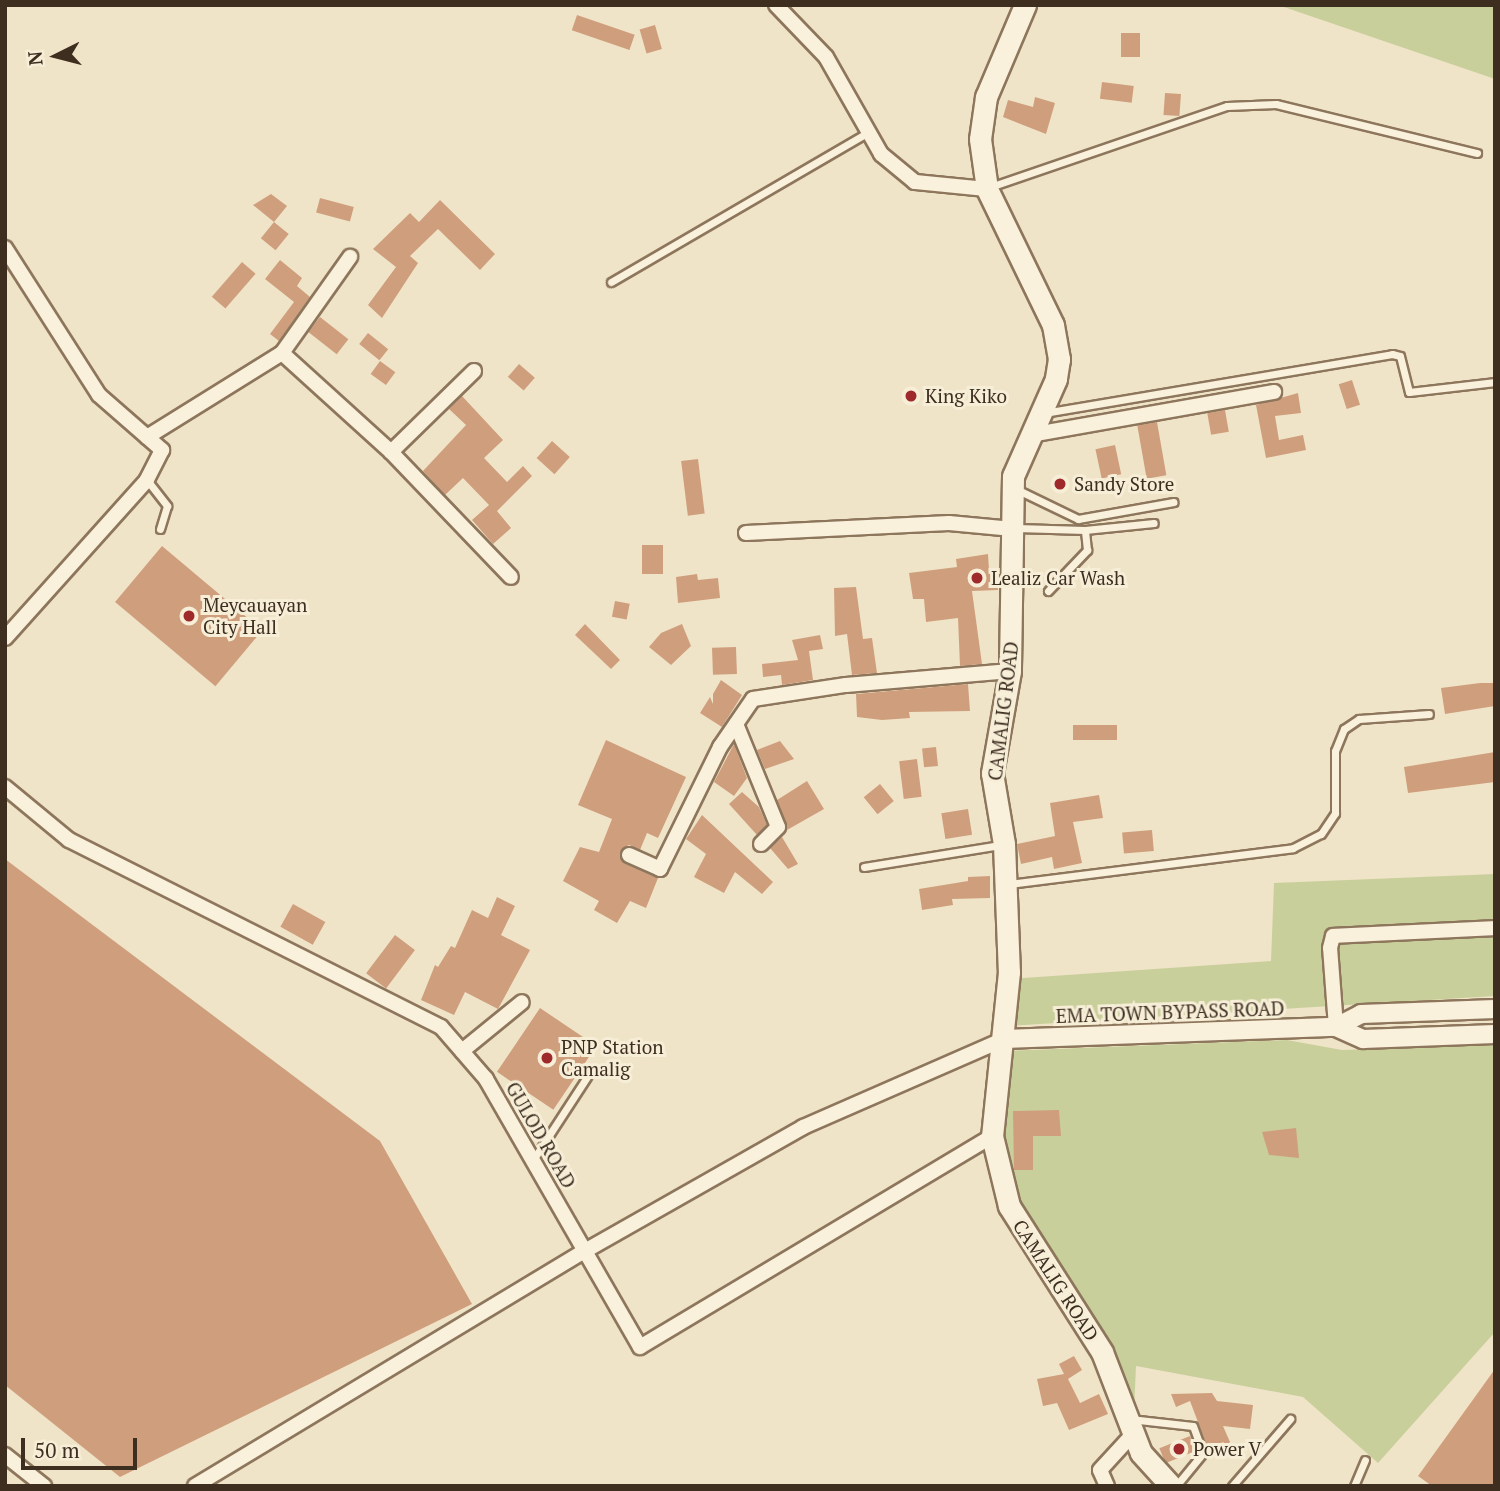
<!DOCTYPE html>
<html>
<head>
<meta charset="utf-8">
<style>
  body { margin:0 }
  #map { position:relative; width:1500px; height:1491px; overflow:hidden; background:#f0e4c8; font-family:"PT Serif",serif }
  div>[style] { position:absolute }
  [style*='--x'] { left:calc(var(--x)*1px); top:calc(var(--y)*1px); width:calc(var(--w)*1px); rotate:calc(var(--a)*1deg) }
  .green>* { inset:0; background:#c9cf9b }
  .building>* { inset:0; background:#cf9f7d; transform-origin:0 0 }
  .roads { filter:drop-shadow(2px 0 #8d765c) drop-shadow(-2px 0 #8d765c) drop-shadow(0 2px #8d765c) drop-shadow(0 -2px #8d765c) }
  .service>* { height:7px; margin:-3.5px; padding:0 3.5px; transform-origin:3.5px; border-radius:3.5px; background:#faf1dc }
  .minor>* { height:14px; margin:-7px; padding:0 7px; transform-origin:7px; border-radius:7px; background:#faf1dc }
  .tertiary>* { height:18px; margin:-9px; padding:0 9px; transform-origin:9px; border-radius:9px; background:#faf1dc }
  .secondary>* { height:21px; margin:-10.5px; padding:0 10.5px; transform-origin:10.5px; border-radius:10.5px; background:#faf1dc }
  .dots>* { width:19px; height:19px; translate:-50% -50%; box-sizing:border-box; border:4px solid #f7eed8; border-radius:50% }
  span { translate:-50% -50%; white-space:nowrap; text-align:center; line-height:1.15; -webkit-text-stroke:6px #f7eed8; paint-order:stroke }
  .poi-label { font-size:19px; color:#3d2e20 }
  .left { translate:0 -50%; text-align:left }
  .street-label { font-size:19px; color:#3d2e20 }
  .frame { position:absolute; inset:0; border:7px solid #3d2e20; pointer-events:none }
  .north { position:absolute; left:21px; top:21px; width:70px; height:70px; -webkit-text-stroke:5px #f7eed8; paint-order:stroke; rotate:264deg; font-size:19px; font-weight:700; line-height:28px; text-align:center; color:#3d2e20 }
  .north::after { content:''; display:block; margin:auto; width:24px; height:32px; background:#3d2e20; clip-path:polygon(50% 0,100% 100%,50% 72%,0 100%) }
  .scale { position:absolute; left:21px; top:1438px; width:116px; height:32px; box-sizing:border-box; border:4px solid #3d2e20; border-top:0; padding-left:9px; font-size:21px; line-height:24px; white-space:nowrap; color:#3d2e20; -webkit-text-stroke:5px #f7eed8; paint-order:stroke }
</style>
</head>
<body>
<div id="map">
  <div class="green">
    <div style="clip-path:polygon(1278px 5px,1495px 5px,1495px 79px)"></div>
    <div style="clip-path:polygon(1495px 874px,1495px 996px,1006px 1026px,1009px 979px,1271px 961px,1274px 883px)"></div>
    <div style="clip-path:polygon(1287px 1040px,1342px 1050px,1495px 1045px,1495px 1332px,1378px 1463px,1303px 1397px,1136px 1366px,1133px 1434px,996px 1158px,1003px 1051px)"></div>
  </div>
  <div class="building">
    <div style="left:577px;top:15px;width:61px;height:16px;rotate:19deg"></div>
    <div style="left:655px;top:25px;width:25px;height:16px;rotate:74deg"></div>
    <div style="left:1140px;top:33px;width:24px;height:19px;rotate:90deg"></div>
    <div style="left:1102px;top:82px;width:32px;height:17px;rotate:7deg"></div>
    <div style="left:1165px;top:93px;width:16px;height:22px;rotate:4deg"></div>
    <div style="clip-path:polygon(1035px 97px,1055px 103px,1046px 134px,1003px 117px,1008px 100px,1033px 107px)"></div>
    <div style="clip-path:polygon(271px 194px,287px 206px,274px 222px,253px 205px)"></div>
    <div style="left:320px;top:198px;width:35px;height:15px;rotate:15deg"></div>
    <div style="clip-path:polygon(440px 200px,495px 254px,480px 270px,438px 229px,410px 256px,418px 263px,382px 318px,368px 305px,396px 267px,373px 249px,410px 213px,419px 222px)"></div>
    <div style="left:274px;top:222px;width:19px;height:21px;rotate:39deg"></div>
    <div style="clip-path:polygon(280px 260px,302px 278px,297px 286px,310px 297px,279px 341px,270px 334px,294px 302px,265px 279px)"></div>
    <div style="left:242px;top:262px;width:18px;height:46px;rotate:41deg"></div>
    <div style="left:320px;top:317px;width:36px;height:19px;rotate:38deg"></div>
    <div style="left:368px;top:333px;width:26px;height:14px;rotate:39deg"></div>
    <div style="left:380px;top:361px;width:19px;height:16px;rotate:36deg"></div>
    <div style="left:519px;top:364px;width:21px;height:17px;rotate:41deg"></div>
    <div style="left:1352px;top:380px;width:26px;height:14px;rotate:72deg"></div>
    <div style="clip-path:polygon(1298px 393px,1301px 413px,1275px 416px,1279px 440px,1303px 435px,1306px 450px,1266px 458px,1256px 405px)"></div>
    <div style="clip-path:polygon(462px 396px,503px 440px,484px 458px,507px 482px,523px 466px,532px 476px,497px 511px,511px 528px,493px 544px,472px 520px,489px 505px,463px 478px,445px 495px,423px 471px,466px 425px,449px 409px)"></div>
    <div style="left:1225px;top:410px;width:22px;height:18px;rotate:80deg"></div>
    <div style="left:1157px;top:422px;width:54px;height:20px;rotate:80deg"></div>
    <div style="left:552px;top:441px;width:24px;height:23px;rotate:42deg"></div>
    <div style="left:1115px;top:445px;width:30px;height:20px;rotate:78deg"></div>
    <div style="left:698px;top:459px;width:55px;height:17px;rotate:83deg"></div>
    <div style="left:642px;top:545px;width:21px;height:29px"></div>
    <div style="left:162px;top:546px;width:131px;height:73px;rotate:40deg"></div>
    <div style="clip-path:polygon(988px 554px,989px 570px,997px 570px,998px 590px,972px 591px,982px 664px,960px 666px,958px 618px,926px 622px,924px 599px,913px 599px,909px 573px,957px 567px,956px 559px)"></div>
    <div style="clip-path:polygon(697px 574px,698px 580px,718px 578px,720px 598px,678px 603px,676px 577px)"></div>
    <div style="clip-path:polygon(856px 587px,863px 639px,872px 638px,877px 673px,852px 675px,847px 634px,835px 636px,834px 588px)"></div>
    <div style="left:615px;top:601px;width:15px;height:16px;rotate:11deg"></div>
    <div style="clip-path:polygon(585px 624px,620px 660px,611px 669px,575px 635px)"></div>
    <div style="clip-path:polygon(682px 624px,691px 646px,671px 665px,649px 647px,661px 633px)"></div>
    <div style="clip-path:polygon(820px 635px,823px 649px,809px 651px,813px 680px,782px 685px,781px 675px,763px 677px,762px 664px,798px 660px,792px 640px)"></div>
    <div style="left:736px;top:647px;width:27px;height:24px;rotate:88deg"></div>
    <div style="clip-path:polygon(721px 680px,742px 695px,722px 727px,700px 713px,710px 697px,713px 704px,713px 694px)"></div>
    <div style="clip-path:polygon(1480px 683px,1495px 683px,1495px 706px,1445px 714px,1441px 688px)"></div>
    <div style="clip-path:polygon(968px 684px,970px 711px,909px 712px,910px 718px,882px 720px,857px 717px,856px 694px)"></div>
    <div style="left:1117px;top:725px;width:15px;height:44px;rotate:90deg"></div>
    <div style="clip-path:polygon(606px 740px,686px 777px,658px 838px,647px 833px,640px 850px,629px 845px,621px 850px,624px 863px,658px 878px,646px 908px,630px 901px,617px 923px,594px 910px,599px 901px,563px 881px,580px 847px,599px 852px,612px 819px,578px 805px)"></div>
    <div style="clip-path:polygon(780px 741px,794px 759px,765px 769px,757px 750px)"></div>
    <div style="clip-path:polygon(734px 744px,747px 778px,734px 796px,714px 782px)"></div>
    <div style="left:936px;top:747px;width:19px;height:14px;rotate:84deg"></div>
    <div style="clip-path:polygon(1495px 752px,1495px 782px,1408px 793px,1404px 767px)"></div>
    <div style="left:917px;top:759px;width:38px;height:18px;rotate:83deg"></div>
    <div style="clip-path:polygon(807px 781px,824px 809px,787px 830px,777px 800px)"></div>
    <div style="left:880px;top:784px;width:22px;height:21px;rotate:51deg"></div>
    <div style="clip-path:polygon(742px 792px,759px 807px,767px 825px,757px 835px,729px 804px)"></div>
    <div style="clip-path:polygon(1099px 795px,1103px 818px,1073px 822px,1082px 863px,1054px 869px,1052px 857px,1021px 864px,1017px 844px,1055px 836px,1050px 803px)"></div>
    <div style="left:968px;top:809px;width:26px;height:27px;rotate:81deg"></div>
    <div style="clip-path:polygon(702px 815px,773px 882px,762px 894px,735px 872px,724px 893px,694px 877px,706px 854px,686px 839px)"></div>
    <div style="left:1152px;top:830px;width:21px;height:30px;rotate:85deg"></div>
    <div style="clip-path:polygon(782px 837px,798px 864px,788px 869px,770px 848px)"></div>
    <div style="clip-path:polygon(5px 859px,380px 1141px,472px 1304px,120px 1477px,5px 1385px)"></div>
    <div style="clip-path:polygon(990px 876px,990px 898px,952px 899px,953px 905px,922px 910px,919px 889px,968px 881px,968px 877px)"></div>
    <div style="clip-path:polygon(497px 897px,515px 906px,501px 935px,530px 950px,498px 1009px,465px 992px,454px 1015px,421px 1000px,435px 965px,438px 967px,451px 946px,455px 948px,472px 910px,488px 918px)"></div>
    <div style="left:293px;top:904px;width:37px;height:26px;rotate:29deg"></div>
    <div style="left:395px;top:935px;width:25px;height:48px;rotate:37deg"></div>
    <div style="left:540px;top:1008px;width:68px;height:77px;rotate:34deg"></div>
    <div style="clip-path:polygon(1059px 1110px,1061px 1136px,1033px 1136px,1033px 1170px,1014px 1170px,1013px 1111px)"></div>
    <div style="clip-path:polygon(1296px 1128px,1299px 1158px,1269px 1155px,1262px 1132px)"></div>
    <div style="clip-path:polygon(1074px 1356px,1082px 1370px,1068px 1379px,1080px 1403px,1099px 1394px,1108px 1414px,1069px 1430px,1057px 1403px,1043px 1406px,1037px 1379px,1064px 1374px,1059px 1364px)"></div>
    <div style="clip-path:polygon(1495px 1369px,1495px 1486px,1432px 1486px,1418px 1476px)"></div>
    <div style="clip-path:polygon(1212px 1393px,1217px 1401px,1253px 1405px,1250px 1429px,1223px 1426px,1230px 1442px,1218px 1456px,1212px 1443px,1207px 1446px,1190px 1401px,1176px 1407px,1171px 1394px)"></div>
    <div style="left:1190px;top:1436px;width:16px;height:33px;rotate:68deg"></div>
  </div>
  <div class="roads">
    <div class="service">
      <div style="--x:990;--y:187;--w:250;--a:-18.9"></div>
      <div style="--x:1227;--y:106;--w:49;--a:-2.3"></div>
      <div style="--x:1276;--y:104;--w:207;--a:13.7"></div>
      <div style="--x:611;--y:282;--w:296;--a:-30.2"></div>
      <div style="--x:1044;--y:413;--w:353;--a:-9.6"></div>
      <div style="--x:1392;--y:354;--w:8;--a:14"></div>
      <div style="--x:1400;--y:356;--w:37;--a:76"></div>
      <div style="--x:1409;--y:392;--w:87;--a:-6.6"></div>
      <div style="--x:147;--y:480;--w:33;--a:52"></div>
      <div style="--x:167;--y:506;--w:24;--a:107"></div>
      <div style="--x:1018;--y:490;--w:67;--a:25.8"></div>
      <div style="--x:1078;--y:519;--w:97;--a:-10.1"></div>
      <div style="--x:1016;--y:528;--w:69;--a:1.7"></div>
      <div style="--x:1085;--y:530;--w:69;--a:-5.8"></div>
      <div style="--x:1048;--y:591;--w:57;--a:-46.4"></div>
      <div style="--x:1087;--y:550;--w:20;--a:-96"></div>
      <div style="--x:864;--y:867;--w:138;--a:-9.2"></div>
      <div style="--x:1009;--y:884;--w:286;--a:-7.2"></div>
      <div style="--x:1293;--y:848;--w:31;--a:-27"></div>
      <div style="--x:1321;--y:834;--w:25;--a:-56"></div>
      <div style="--x:1335;--y:813;--w:62;--a:-90"></div>
      <div style="--x:1335;--y:751;--w:24;--a:-68"></div>
      <div style="--x:1344;--y:729;--w:18;--a:-34"></div>
      <div style="--x:1359;--y:719;--w:70;--a:-4.1"></div>
      <div style="--x:533;--y:1160;--w:99;--a:-57"></div>
      <div style="--x:1130;--y:1419;--w:63;--a:6.3"></div>
      <div style="--x:1193;--y:1426;--w:29;--a:70"></div>
      <div style="--x:1203;--y:1453;--w:43;--a:129.3"></div>
      <div style="--x:1232;--y:1486;--w:89;--a:-49.1"></div>
      <div style="--x:1354;--y:1486;--w:28;--a:-67"></div>
    </div>
    <div class="minor">
      <div style="--x:776;--y:5;--w:72;--a:46.1"></div>
      <div style="--x:826;--y:57;--w:112;--a:60.4"></div>
      <div style="--x:881;--y:154;--w:44;--a:39.5"></div>
      <div style="--x:915;--y:182;--w:72;--a:5.6"></div>
      <div style="--x:5;--y:248;--w:174;--a:57.4"></div>
      <div style="--x:99;--y:395;--w:84;--a:41.1"></div>
      <div style="--x:162;--y:450;--w:34;--a:117"></div>
      <div style="--x:147;--y:480;--w:212;--a:131.9"></div>
      <div style="--x:282;--y:353;--w:118;--a:-54.7"></div>
      <div style="--x:1030;--y:435;--w:248;--a:-10"></div>
      <div style="--x:147;--y:437;--w:159;--a:-31.9"></div>
      <div style="--x:282;--y:353;--w:147;--a:42.2"></div>
      <div style="--x:391;--y:452;--w:173;--a:46.2"></div>
      <div style="--x:391;--y:452;--w:116;--a:-44.3"></div>
      <div style="--x:746;--y:533;--w:203;--a:-2.8"></div>
      <div style="--x:949;--y:523;--w:64;--a:5.4"></div>
      <div style="--x:736;--y:724;--w:111;--a:67.8"></div>
      <div style="--x:778;--y:827;--w:24;--a:135"></div>
      <div style="--x:5;--y:787;--w:83;--a:39.6"></div>
      <div style="--x:69;--y:840;--w:416;--a:26.7"></div>
      <div style="--x:441;--y:1027;--w:69;--a:49.1"></div>
      <div style="--x:486;--y:1079;--w:309;--a:60.1"></div>
      <div style="--x:640;--y:1347;--w:410;--a:-30.9"></div>
      <div style="--x:629;--y:855;--w:34;--a:24"></div>
      <div style="--x:660;--y:869;--w:136;--a:-63.8"></div>
      <div style="--x:720;--y:747;--w:58;--a:-55.5"></div>
      <div style="--x:753;--y:699;--w:94;--a:-8.6"></div>
      <div style="--x:846;--y:685;--w:165;--a:-4.9"></div>
      <div style="--x:1336;--y:1027;--w:79;--a:-94.3"></div>
      <div style="--x:1330;--y:948;--w:12;--a:-76"></div>
      <div style="--x:1333;--y:936;--w:162;--a:-2.8"></div>
      <div style="--x:462;--y:1051;--w:77;--a:-39.2"></div>
      <div style="--x:5;--y:1455;--w:50;--a:38.5"></div>
      <div style="--x:195;--y:1486;--w:455;--a:-31.1"></div>
      <div style="--x:585;--y:1251;--w:251;--a:-29.6"></div>
      <div style="--x:803;--y:1127;--w:219;--a:-23.6"></div>
      <div style="--x:1107;--y:1486;--w:17;--a:-114"></div>
      <div style="--x:1100;--y:1470;--w:49;--a:-47.5"></div>
    </div>
    <div class="tertiary">
      <div style="--x:1336;--y:1027;--w:30;--a:24"></div>
      <div style="--x:1363;--y:1039;--w:132;--a:-2.2"></div>
      <div style="--x:1004;--y:1039;--w:332;--a:-2.1"></div>
      <div style="--x:1336;--y:1027;--w:28;--a:-27"></div>
      <div style="--x:1361;--y:1014;--w:134;--a:-2.1"></div>
    </div>
    <div class="secondary">
      <div style="--x:1025;--y:5;--w:100;--a:113"></div>
      <div style="--x:986;--y:97;--w:42;--a:98.1"></div>
      <div style="--x:980;--y:139;--w:50;--a:82"></div>
      <div style="--x:987;--y:189;--w:151;--a:64.1"></div>
      <div style="--x:1053;--y:325;--w:35;--a:80"></div>
      <div style="--x:1059;--y:359;--w:20;--a:99"></div>
      <div style="--x:1056;--y:379;--w:106;--a:113.9"></div>
      <div style="--x:1013;--y:476;--w:195;--a:90.9"></div>
      <div style="--x:1010;--y:671;--w:104;--a:100"></div>
      <div style="--x:992;--y:773;--w:72;--a:80.4"></div>
      <div style="--x:1004;--y:844;--w:128;--a:87.8"></div>
      <div style="--x:1009;--y:972;--w:165;--a:95.9"></div>
      <div style="--x:992;--y:1136;--w:72;--a:76.3"></div>
      <div style="--x:1009;--y:1206;--w:173;--a:57.5"></div>
      <div style="--x:1102;--y:1352;--w:108;--a:68.9"></div>
      <div style="--x:1141;--y:1453;--w:45;--a:47.7"></div>
    </div>
  </div>
  <div class="dots">
    <div style="left:911px;top:396px;background:#9e2a2b"></div>
    <div style="left:1060px;top:484px;background:#9e2a2b"></div>
    <div style="left:977px;top:578px;background:#9e2a2b"></div>
    <div style="left:189px;top:616px;background:#9e2a2b"></div>
    <div style="left:547px;top:1058px;background:#9e2a2b"></div>
    <div style="left:1179px;top:1449px;background:#9e2a2b"></div>
  </div>
  <div class="poi-label">
    <span class="left" style="left:925px;top:396px">King Kiko</span>
    <span class="left" style="left:1074px;top:484px">Sandy Store</span>
    <span class="left" style="left:991px;top:578px">Lealiz Car Wash</span>
    <span class="left" style="left:203px;top:616px">Meycauayan<br>City Hall</span>
    <span class="left" style="left:561px;top:1058px">PNP Station<br>Camalig</span>
    <span class="left" style="left:1193px;top:1449px">Power V</span>
  </div>
  <div class="street-label">
    <span style="left:1003px;top:711px;rotate:-83deg">CAMALIG ROAD</span>
    <span style="left:1170px;top:1012px;rotate:-2deg">EMA TOWN BYPASS ROAD</span>
    <span style="left:541px;top:1135px;rotate:60deg">GULOD ROAD</span>
    <span style="left:1056px;top:1280px;rotate:57deg">CAMALIG ROAD</span>
  </div>
  <div class="frame"></div>
  <div class="north">N</div>
  <div class="scale">50 m</div>
</div>
</body>
</html>
